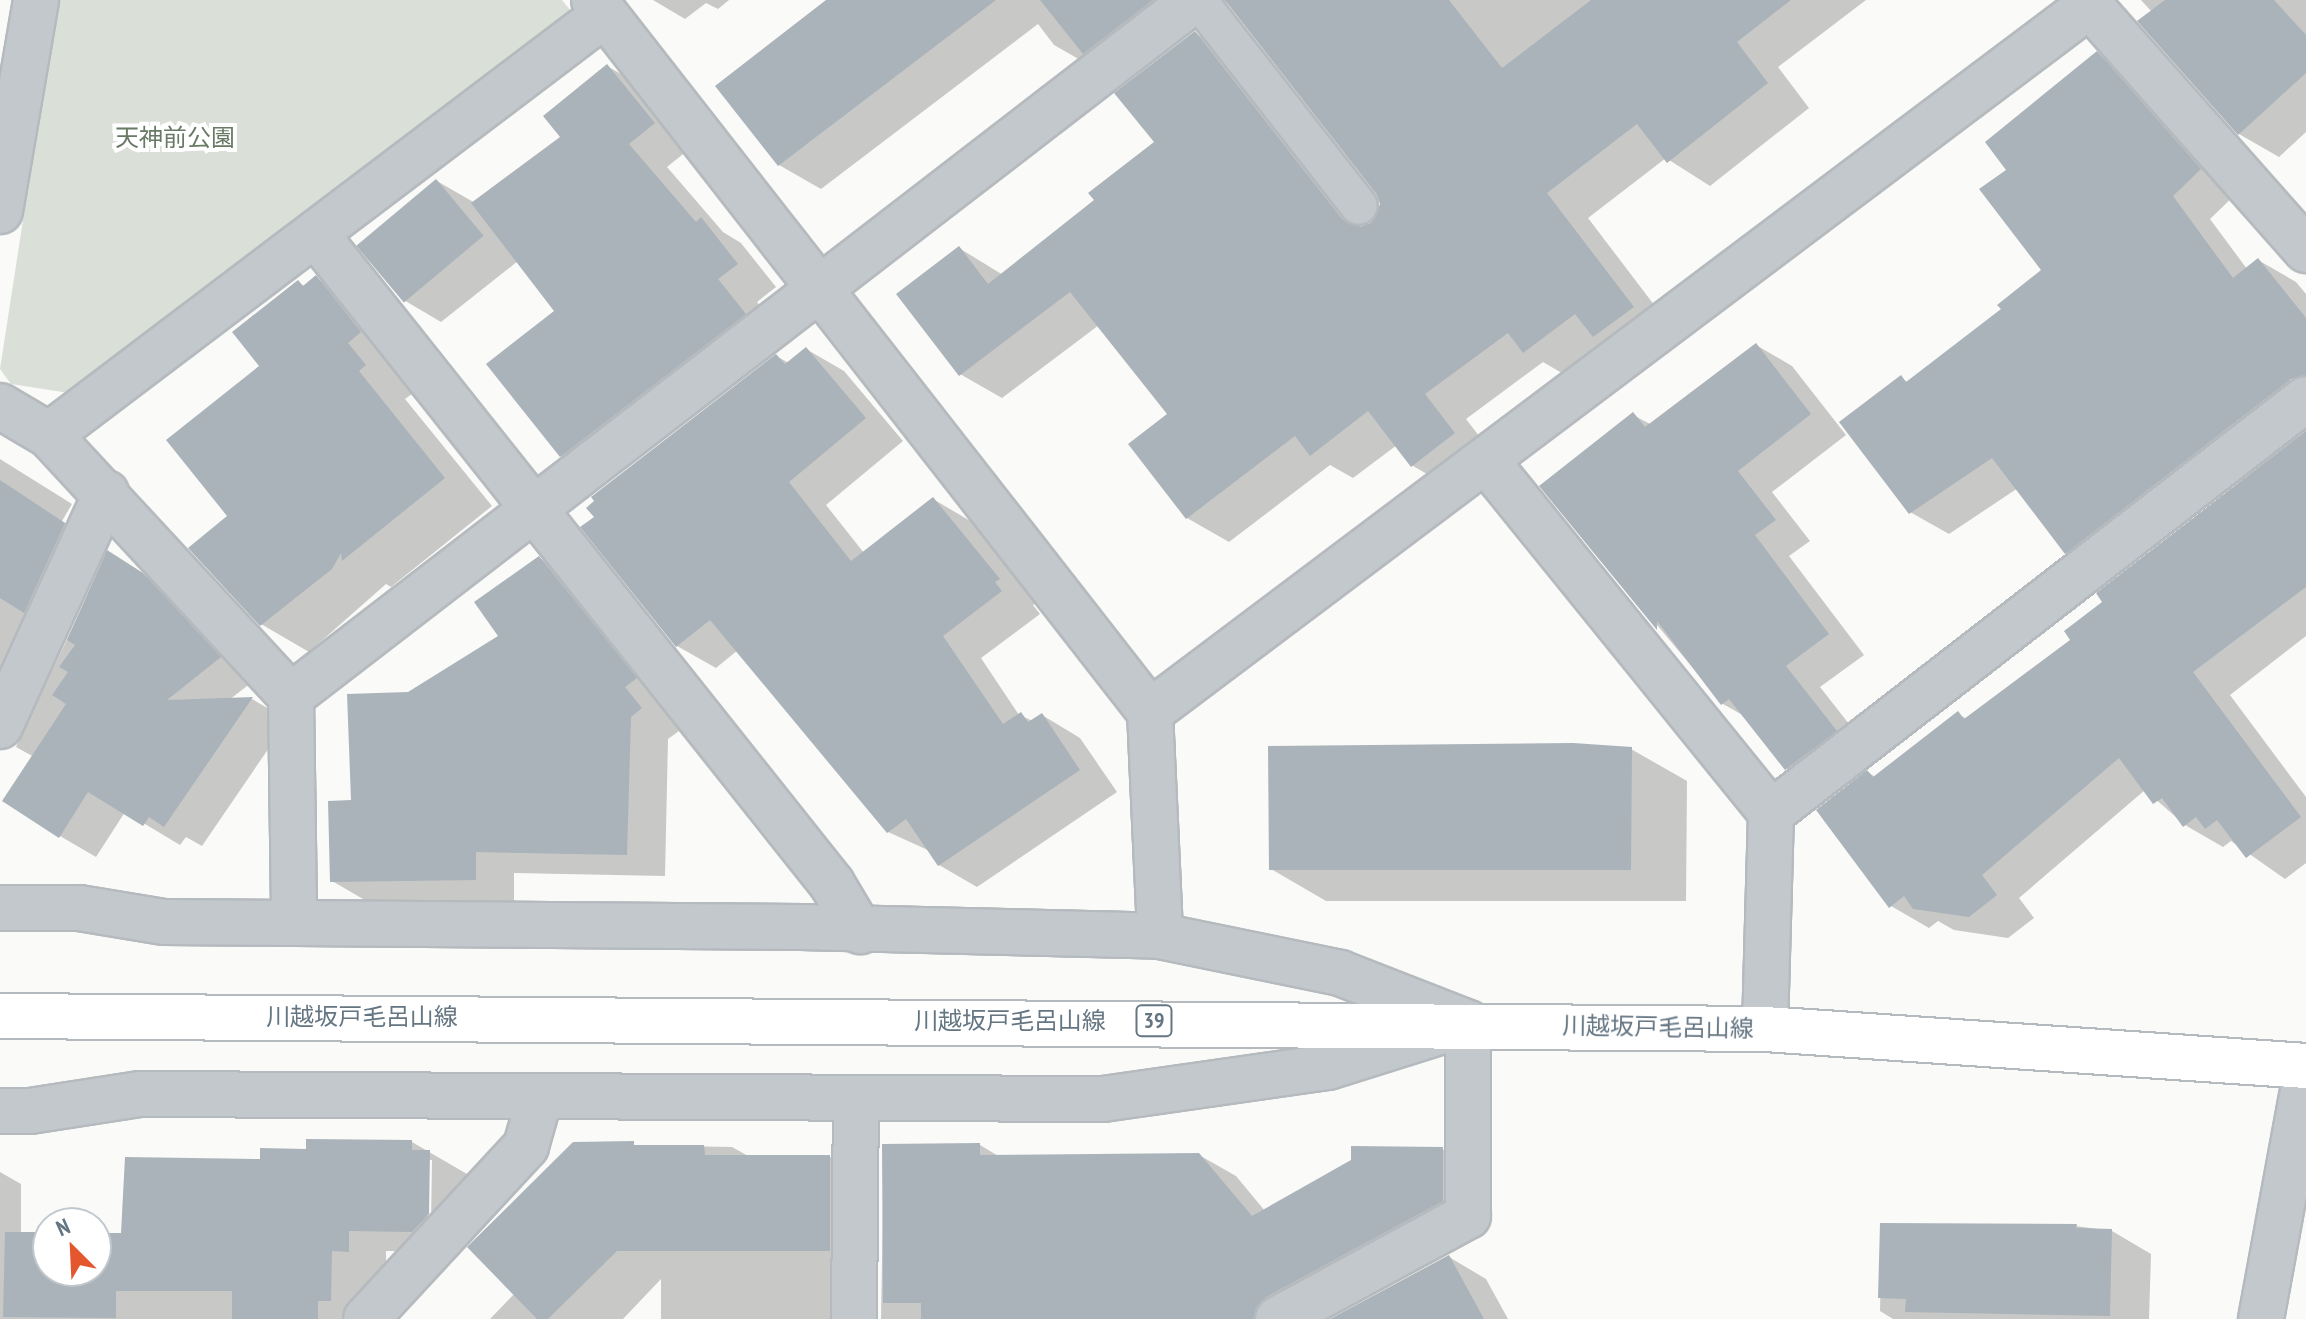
<!DOCTYPE html>
<html>
<head>
<meta charset="utf-8">
<style>
  body { margin:0 }
  #map { position:relative; width:2306px; height:1319px; overflow:hidden; background:#fafaf8; font-family:"PT Sans Narrow","Noto Sans JP",sans-serif }
  div>[style] { position:absolute }
  [style*='--x'] { left:calc(var(--x)*1px); top:calc(var(--y)*1px); width:calc(var(--w)*1px); rotate:calc(var(--a)*1deg) }
  .green>* { inset:0; background:#dadfd7 }
  .shadow>* { inset:0; background:#0003 }
  .building>* { inset:0; background:#aab3b9; transform-origin:0 0 }
  .roads { filter:drop-shadow(2px 0 #b5babe) drop-shadow(-2px 0 #b5babe) drop-shadow(0 2px #b5babe) drop-shadow(0 -2px #b5babe) }
  .lane>* { height:36px; margin:-18px; padding:0 18px; transform-origin:18px; border-radius:18px; background:#c3c8cc }
  .street>* { height:44px; margin:-22px; padding:0 22px; transform-origin:22px; border-radius:22px; background:#c3c8cc }
  .primary>* { height:44px; margin:-22px; padding:0 22px; transform-origin:22px; border-radius:22px; background:#fff }
  span { translate:-50% -50%; white-space:nowrap; text-align:center; line-height:1.15; -webkit-text-stroke:8px #fff; paint-order:stroke }
  .shield-label span { padding:2px 6px; background:#fff; border:2px solid; border-radius:6px; -webkit-text-stroke-width:0 }
  .shield-label { font-size:22px; color:#657683; font-weight:700 }
  .park-label { font-size:24px; color:#687a64 }
  .street-label { font-size:24px; color:#657683 }
  .north { position:absolute; left:32px; top:1207px; width:80px; height:80px; box-sizing:border-box; background:#fff; border:2px solid #c1c8cd; border-radius:50%; rotate:336deg; font-size:22px; font-weight:700; line-height:32px; text-align:center; color:#657683 }
  .north::after { content:''; display:block; margin:auto; width:28px; height:36px; background:#e4572e; clip-path:polygon(50% 0,100% 100%,50% 72%,0 100%) }
</style>
</head>
<body>
<div id="map">
  <div class="green">
    <div style="clip-path:polygon(57px 0,562px 0,571px 11px,69px 393px,11px 384px,0 369px)"></div>
  </div>
  <div class="shadow">
    <div style="clip-path:polygon(653px 0,729px 0,718px 9px,706px 3px,685px 19px)"></div>
    <div style="clip-path:polygon(829px 0,1866px 0,1778px 67px,1809px 108px,1710px 186px,1666px 158px,1588px 218px,1674px 331px,1567px 376px,1543px 362px,1466px 419px,1496px 458px,1455px 490px,1413px 466px,1397px 445px,1353px 478px,1330px 465px,1229px 542px,1187px 518px,1169px 415px,1099px 325px,1002px 398px,960px 374px,959px 248px,1003px 275px,1097px 200px,1156px 142px,1195px 33px,1237px 57px,1369px 226px,1382px 202px,1227px 3px,1096px 69px,1054px 45px,1038px 24px,821px 189px,779px 165px)"></div>
    <div style="clip-path:polygon(2141px 0,2306px 0,2306px 132px,2279px 157px,2239px 134px,2140px 22px,2152px 12px)"></div>
    <div style="clip-path:polygon(2097px 54px,2135px 76px,2238px 192px,2210px 219px,2247px 269px,2258px 260px,2296px 282px,2306px 294px,2306px 385px,2282px 376px,2306px 390px,2105px 574px,2067px 552px,2018px 488px,1949px 534px,1910px 512px,1901px 378px,1909px 383px,2004px 310px,2044px 270px,2009px 170px)"></div>
    <div style="clip-path:polygon(607px 66px,647px 89px,693px 146px,667px 167px,723px 232px,741px 243px,776px 287px,757px 302px,784px 337px,601px 479px,561px 456px,557px 312px,518px 261px,441px 322px,402px 299px,437px 181px,475px 203px,563px 138px)"></div>
    <div style="clip-path:polygon(316px 278px,364px 305px,408px 360px,394px 371px,412px 394px,405px 399px,492px 506px,391px 587px,386px 584px,309px 652px,261px 624px,230px 516px,262px 367px,299px 283px,306px 287px)"></div>
    <div style="clip-path:polygon(1756px 345px,1792px 366px,1846px 435px,1772px 492px,1810px 541px,1789px 556px,1864px 655px,1820px 687px,1871px 752px,1822px 789px,1787px 769px,1746px 717px,1723px 704px,1541px 486px,1633px 415px,1652px 425px)"></div>
    <div style="clip-path:polygon(806px 349px,844px 371px,903px 441px,826px 505px,864px 553px,933px 499px,972px 522px,1037px 602px,1033px 605px,1040px 614px,981px 658px,1019px 715px,1033px 721px,1042px 715px,1080px 738px,1117px 792px,977px 887px,939px 865px,930px 851px,888px 832px,738px 650px,716px 668px,677px 646px,776px 356px,789px 363px)"></div>
    <div style="clip-path:polygon(2306px 429px,2306px 636px,2230px 695px,2306px 797px,2306px 863px,2285px 879px,2231px 841px,2223px 847px,2185px 825px,2145px 790px,2019px 898px,2034px 918px,2008px 938px,1954px 930px,1938px 921px,1929px 928px,1891px 906px,1868px 772px,1875px 777px,1958px 714px,1967px 719px,2072px 640px,2105px 602px,2098px 594px)"></div>
    <div style="clip-path:polygon(0 459px,72px 504px,62px 521px,92px 541px,0 738px)"></div>
    <div style="clip-path:polygon(108px 553px,180px 597px,256px 679px,229px 700px,252px 699px,288px 720px,202px 846px,186px 837px,180px 845px,125px 812px,96px 857px,60px 836px,34px 757px,16px 747px)"></div>
    <div style="clip-path:polygon(539px 558px,578px 580px,674px 701px,663px 710px,679px 731px,668px 739px,665px 876px,514px 873px,514px 901px,370px 903px,332px 881px,353px 802px,409px 694px,501px 637px)"></div>
    <div style="clip-path:polygon(1631px 749px,1687px 781px,1686px 901px,1326px 901px,1271px 869px)"></div>
    <div style="clip-path:polygon(evenodd,412px 1142px,467px 1174px,466px 1235px,450px 1252px,386px 1251px,387px 1319px,0 1319px,0 1172px,21px 1184px,21px 1234px,48px 1234px,48px 1271px,96px 1271px,96px 1235px,123px 1235px,262px 1161px,308px 1151px,412px 1142px,428px 1160px,432px 1160px,431px 1224px,427px 1224px,428px 1160px)"></div>
    <div style="clip-path:polygon(574px 1144px,732px 1147px,750px 1157px,830px 1157px,867px 1178px,866px 1319px,661px 1319px,661px 1279px,623px 1319px,490px 1319px,515px 1293px)"></div>
    <div style="clip-path:polygon(980px 1145px,1000px 1157px,1199px 1155px,1236px 1176px,1265px 1211px,1442px 1149px,1480px 1171px,1480px 1222px,1302px 1319px,881px 1319px,884px 1146px)"></div>
    <div style="clip-path:polygon(1882px 1225px,2076px 1226px,2112px 1231px,2151px 1254px,2149px 1319px,1893px 1319px,1880px 1311px)"></div>
    <div style="clip-path:polygon(1449px 1257px,1486px 1279px,1508px 1319px,1335px 1319px)"></div>
  </div>
  <div class="building">
    <div style="clip-path:polygon(826px 0,996px 0,778px 166px,715px 86px)"></div>
    <div style="clip-path:polygon(1040px 0,1153px 0,1083px 54px)"></div>
    <div style="clip-path:polygon(1225px 0,1449px 0,1502px 68px,1591px 0,1791px 0,1737px 42px,1768px 83px,1667px 163px,1637px 124px,1547px 193px,1634px 307px,1593px 337px,1575px 314px,1523px 353px,1508px 333px,1425px 394px,1455px 433px,1411px 467px,1368px 411px,1310px 456px,1295px 436px,1186px 519px,1128px 444px,1167px 414px,1070px 292px,959px 376px,896px 294px,959px 246px,988px 284px,1094px 200px,1088px 193px,1154px 142px,1114px 93px,1195px 31px,1342px 219px,1361px 227px,1372px 222px,1380px 204px,1376px 193px)"></div>
    <div style="clip-path:polygon(2165px 0,2274px 0,2306px 35px,2306px 73px,2238px 135px,2137px 21px)"></div>
    <div style="clip-path:polygon(2097px 51px,2201px 169px,2173px 196px,2233px 278px,2258px 258px,2306px 318px,2306px 375px,2291px 379px,2065px 554px,1992px 458px,1909px 514px,1839px 422px,1901px 375px,1906px 382px,2001px 309px,1997px 305px,2041px 270px,1979px 189px,2006px 170px,1985px 142px)"></div>
    <div style="clip-path:polygon(607px 64px,655px 123px,629px 144px,696px 222px,701px 217px,738px 264px,718px 279px,746px 314px,560px 457px,486px 364px,554px 311px,471px 203px,560px 137px,543px 116px)"></div>
    <div style="left:436px;top:179px;width:74px;height:104px;rotate:50deg"></div>
    <div style="clip-path:polygon(316px 275px,361px 332px,348px 343px,366px 365px,359px 371px,445px 478px,342px 561px,341px 553px,332px 569px,260px 626px,188px 548px,227px 516px,166px 440px,259px 366px,232px 332px,298px 280px,303px 286px)"></div>
    <div style="clip-path:polygon(1756px 343px,1811px 414px,1738px 471px,1776px 520px,1755px 535px,1829px 634px,1786px 666px,1837px 731px,1785px 770px,1729px 699px,1721px 705px,1657px 621px,1657px 630px,1539px 486px,1633px 412px,1645px 427px)"></div>
    <div style="clip-path:polygon(806px 347px,866px 418px,789px 482px,851px 561px,933px 497px,1000px 579px,995px 582px,1002px 591px,943px 636px,1003px 724px,1021px 712px,1028px 722px,1042px 713px,1080px 770px,938px 866px,906px 819px,887px 833px,710px 620px,676px 647px,580px 527px,594px 517px,586px 508px,594px 501px,591px 497px,776px 354px,785px 364px)"></div>
    <div style="clip-path:polygon(2306px 431px,2306px 587px,2193px 672px,2301px 817px,2246px 858px,2217px 820px,2205px 829px,2196px 817px,2183px 827px,2162px 798px,2153px 804px,2119px 758px,1982px 875px,1997px 895px,1969px 917px,1913px 909px,1904px 896px,1889px 908px,1816px 810px,1867px 770px,1873px 777px,1958px 711px,1964px 719px,2070px 640px,2064px 631px,2102px 602px,2096px 593px)"></div>
    <div style="clip-path:polygon(0 480px,65px 523px,24px 613px,0 598px)"></div>
    <div style="clip-path:polygon(107px 550px,143px 573px,221px 657px,167px 700px,253px 697px,164px 827px,149px 817px,143px 826px,88px 792px,59px 838px,2px 801px,66px 704px,52px 695px,68px 672px,59px 667px,75px 645px,67px 640px)"></div>
    <div style="clip-path:polygon(539px 556px,637px 678px,625px 687px,642px 708px,631px 717px,627px 855px,476px 852px,476px 880px,330px 882px,328px 801px,351px 800px,347px 694px,408px 692px,498px 636px,474px 602px)"></div>
    <div style="clip-path:polygon(1573px 743px,1632px 747px,1631px 870px,1269px 870px,1268px 746px)"></div>
    <div style="clip-path:polygon(306px 1139px,412px 1140px,412px 1150px,430px 1150px,429px 1214px,412px 1232px,349px 1231px,349px 1252px,332px 1251px,331px 1301px,318px 1301px,318px 1319px,232px 1319px,232px 1291px,116px 1291px,116px 1318px,3px 1317px,5px 1232px,48px 1232px,48px 1271px,96px 1271px,96px 1233px,121px 1233px,125px 1157px,260px 1159px,260px 1148px,306px 1149px)"></div>
    <div style="clip-path:polygon(634px 1141px,634px 1145px,704px 1145px,705px 1155px,830px 1155px,830px 1251px,617px 1251px,548px 1319px,537px 1319px,467px 1247px,573px 1142px)"></div>
    <div style="clip-path:polygon(980px 1143px,980px 1155px,1199px 1153px,1252px 1216px,1351px 1160px,1351px 1146px,1443px 1147px,1443px 1201px,1266px 1297px,1253px 1319px,921px 1319px,921px 1303px,883px 1303px,882px 1144px)"></div>
    <div style="clip-path:polygon(1880px 1223px,2077px 1224px,2076px 1228px,2112px 1229px,2110px 1316px,1905px 1312px,1906px 1299px,1878px 1298px)"></div>
    <div style="clip-path:polygon(1449px 1255px,1484px 1319px,1330px 1319px)"></div>
  </div>
  <div class="roads">
    <div class="lane">
      <div style="--x:1198;--y:0;--w:261;--a:52"></div>
    </div>
    <div class="street">
      <div style="--x:594;--y:0;--w:903;--a:52.01"></div>
      <div style="--x:1150;--y:712;--w:224;--a:87.4"></div>
      <div style="--x:2085;--y:0;--w:334;--a:48.5"></div>
      <div style="--x:0;--y:211;--w:214;--a:-80.3"></div>
      <div style="--x:317;--y:236;--w:828;--a:51.52"></div>
      <div style="--x:832;--y:884;--w:55;--a:59.2"></div>
      <div style="--x:0;--y:406;--w:57;--a:30.6"></div>
      <div style="--x:49;--y:435;--w:356;--a:47.2"></div>
      <div style="--x:291;--y:696;--w:226;--a:89.2"></div>
      <div style="--x:49;--y:435;--w:697;--a:-37.13"></div>
      <div style="--x:1487;--y:462;--w:452;--a:51"></div>
      <div style="--x:1771;--y:813;--w:216;--a:91.6"></div>
      <div style="--x:291;--y:696;--w:1140;--a:-37.62"></div>
      <div style="--x:1150;--y:712;--w:1176;--a:-36.95"></div>
      <div style="--x:0;--y:726;--w:256;--a:-65.5"></div>
      <div style="--x:1771;--y:813;--w:676;--a:-37.73"></div>
      <div style="--x:0;--y:908;--w:79;--a:0"></div>
      <div style="--x:79;--y:908;--w:86;--a:9.4"></div>
      <div style="--x:164;--y:922;--w:638;--a:0.45"></div>
      <div style="--x:802;--y:927;--w:358;--a:1.4"></div>
      <div style="--x:1160;--y:936;--w:184;--a:11.6"></div>
      <div style="--x:1340;--y:973;--w:137;--a:21.3"></div>
      <div style="--x:0;--y:1111;--w:30;--a:0"></div>
      <div style="--x:30;--y:1111;--w:111;--a:-8.8"></div>
      <div style="--x:140;--y:1094;--w:963;--a:0.3"></div>
      <div style="--x:1103;--y:1099;--w:227;--a:-8.1"></div>
      <div style="--x:1328;--y:1067;--w:120;--a:-17.5"></div>
      <div style="--x:366;--y:1319;--w:236;--a:-47.2"></div>
      <div style="--x:526;--y:1146;--w:51;--a:-74.1"></div>
      <div style="--x:854;--y:1319;--w:220;--a:-89.5"></div>
      <div style="--x:1278;--y:1319;--w:216;--a:-28.5"></div>
      <div style="--x:1468;--y:1216;--w:193;--a:-90"></div>
      <div style="--x:2261;--y:1319;--w:249;--a:-79.6"></div>
    </div>
    <div class="primary">
      <div style="--x:0;--y:1016;--w:1765;--a:0.42"></div>
      <div style="--x:1765;--y:1029;--w:542;--a:3.91"></div>
    </div>
  </div>
  <div class="shield-label">
    <span style="left:1154px;top:1021px">39</span>
  </div>
  <div class="park-label">
    <span style="left:175px;top:138px">天神前公園</span>
  </div>
  <div class="street-label">
    <span style="left:362px;top:1017px">川越坂戸毛呂山線</span>
    <span style="left:1010px;top:1021px">川越坂戸毛呂山線</span>
    <span style="left:1658px;top:1027px;rotate:1deg">川越坂戸毛呂山線</span>
  </div>
  <div class="north">N</div>
</div>
</body>
</html>
